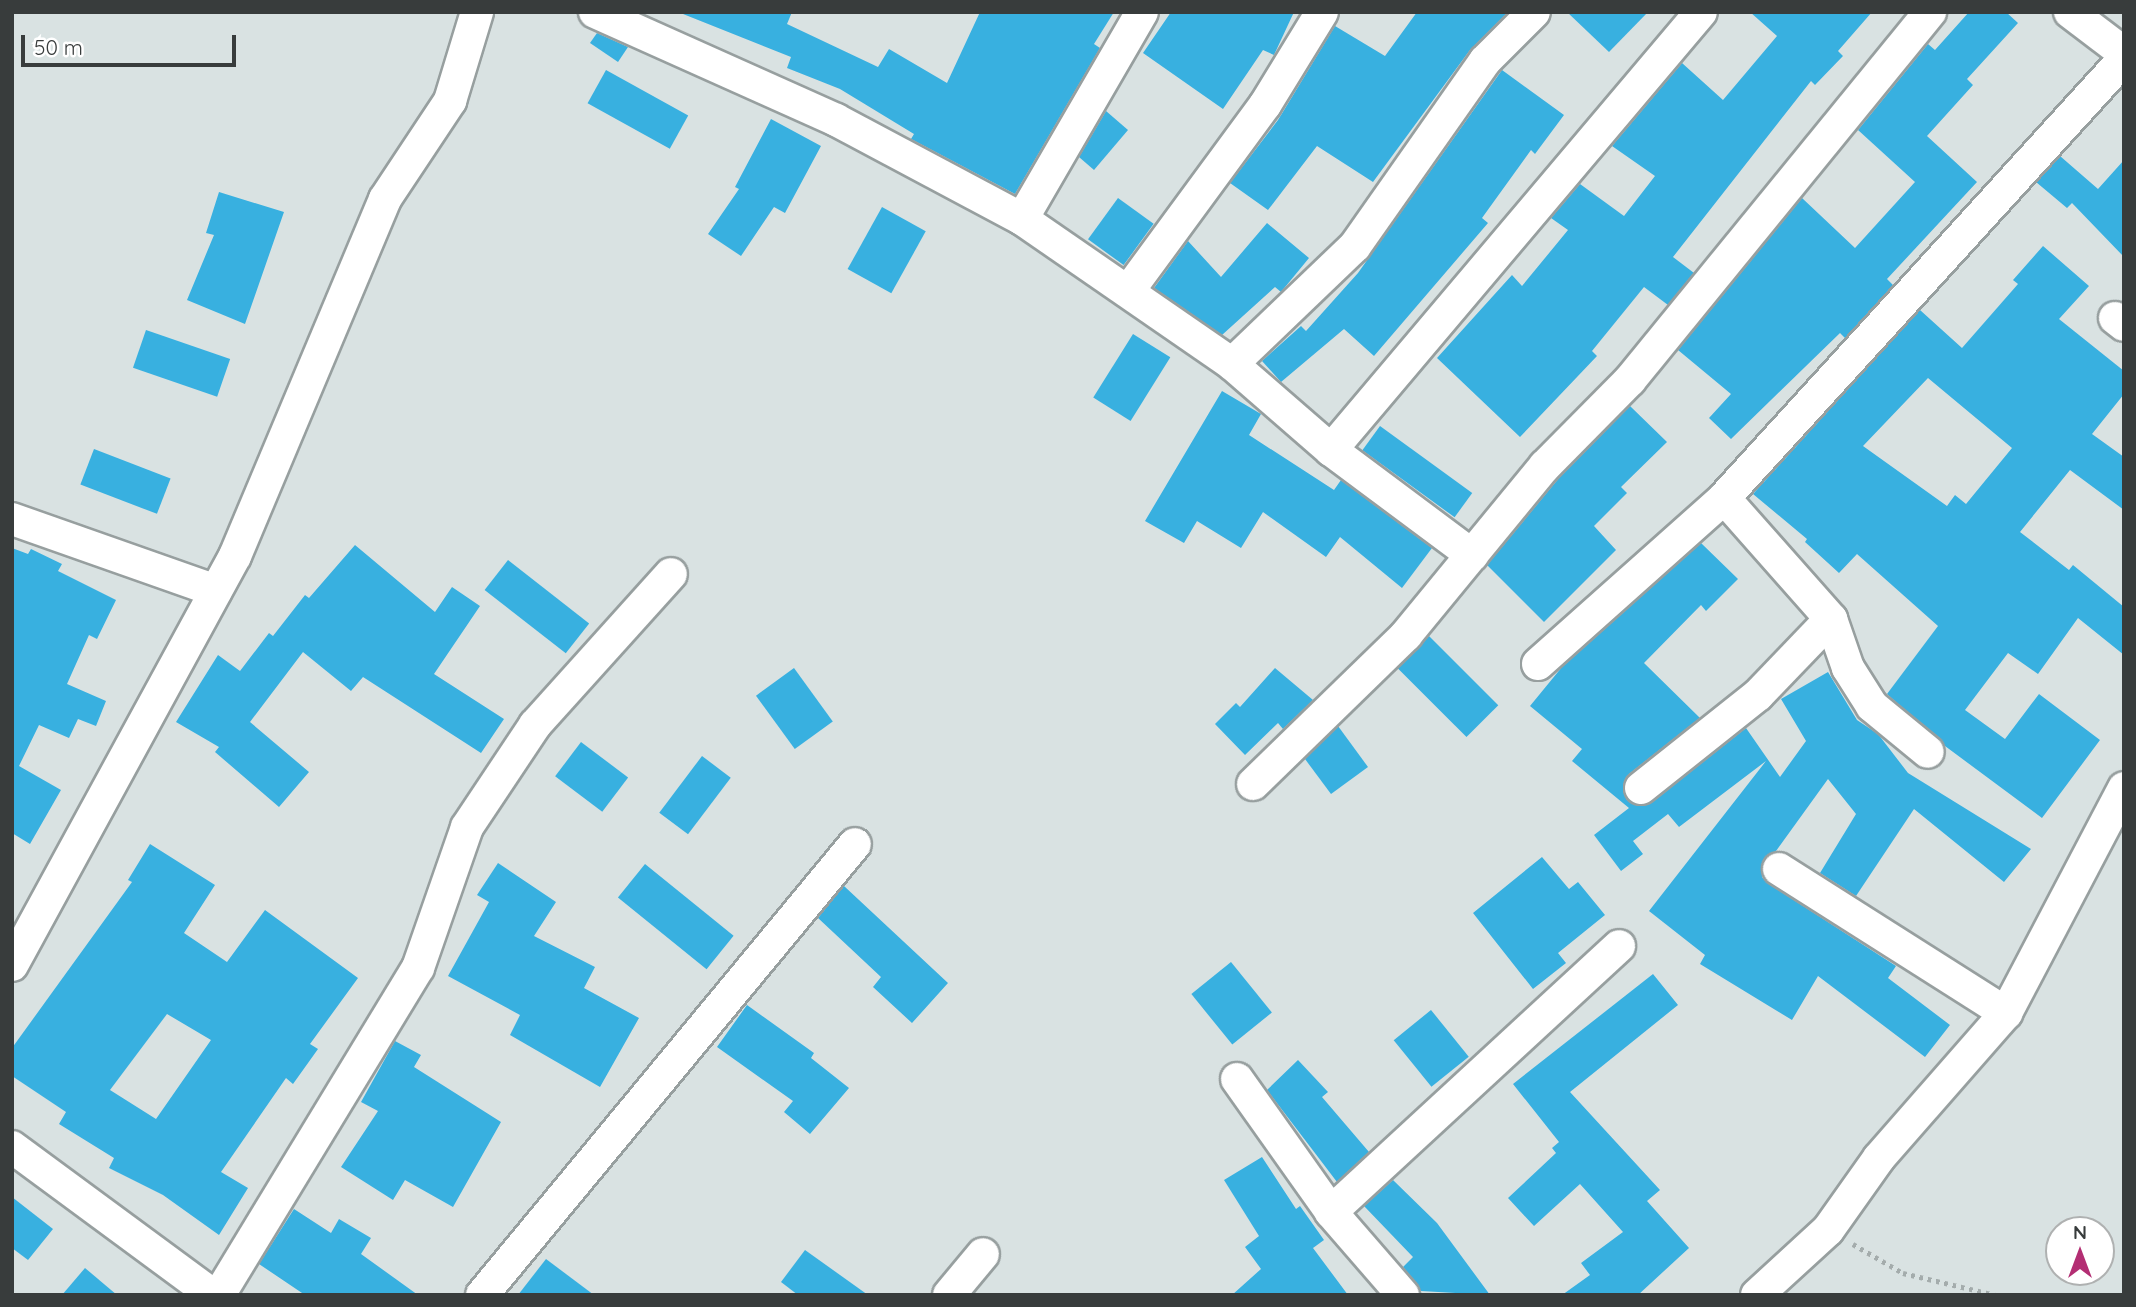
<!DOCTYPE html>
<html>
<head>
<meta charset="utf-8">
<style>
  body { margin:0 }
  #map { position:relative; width:2136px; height:1307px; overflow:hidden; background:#d9e2e2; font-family:Quicksand,sans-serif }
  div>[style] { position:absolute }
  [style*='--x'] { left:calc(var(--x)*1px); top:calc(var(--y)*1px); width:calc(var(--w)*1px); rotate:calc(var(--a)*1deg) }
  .building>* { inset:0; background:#38b0e0; transform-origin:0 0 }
  .path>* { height:4.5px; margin-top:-2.25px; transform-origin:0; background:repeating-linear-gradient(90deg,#a4acac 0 3.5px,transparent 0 8.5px) }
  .roads { filter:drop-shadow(2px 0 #979f9f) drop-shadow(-2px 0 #979f9f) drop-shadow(0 2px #979f9f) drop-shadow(0 -2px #979f9f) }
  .minor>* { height:32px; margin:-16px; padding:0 16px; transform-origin:16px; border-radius:16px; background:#fff }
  span { translate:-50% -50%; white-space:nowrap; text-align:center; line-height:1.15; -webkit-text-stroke:6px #fff; paint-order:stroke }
  .frame { position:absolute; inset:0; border:14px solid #383c3c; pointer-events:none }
  .north { position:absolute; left:2045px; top:1216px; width:70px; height:70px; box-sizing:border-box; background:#fff; border:2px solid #afb1b1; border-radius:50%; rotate:0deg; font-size:19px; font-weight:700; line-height:28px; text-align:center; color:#383c3c }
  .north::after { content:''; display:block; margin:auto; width:24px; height:32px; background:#b32e73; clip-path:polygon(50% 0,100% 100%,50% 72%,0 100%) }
  .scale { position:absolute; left:21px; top:35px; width:215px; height:32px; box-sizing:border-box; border:4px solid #383c3c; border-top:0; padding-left:9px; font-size:21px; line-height:24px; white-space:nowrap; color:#383c3c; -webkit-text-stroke:5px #fff; paint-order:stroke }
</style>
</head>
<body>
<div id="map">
  <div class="building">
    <div style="clip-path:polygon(678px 12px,792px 12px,787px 24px,878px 67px,889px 49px,947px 83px,980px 12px,1114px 12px,1094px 44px,1100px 48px,1015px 194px,911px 139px,914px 134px,840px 89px,787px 68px,791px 57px)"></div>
    <div style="clip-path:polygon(1171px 12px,1294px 12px,1274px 55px,1263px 50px,1223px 109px,1143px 53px)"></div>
    <div style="clip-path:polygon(1417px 12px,1508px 12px,1470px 50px,1373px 182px,1317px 146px,1268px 210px,1230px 183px,1278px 120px,1335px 26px,1385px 56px)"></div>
    <div style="clip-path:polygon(1567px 12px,1648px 12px,1609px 52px)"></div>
    <div style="clip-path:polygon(1750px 12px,1872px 12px,1838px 51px,1843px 56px,1815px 85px,1811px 81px,1673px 257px,1694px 273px,1668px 305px,1644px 287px,1592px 351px,1597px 356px,1520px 437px,1437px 358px,1512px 275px,1522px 286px,1568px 230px,1551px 218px,1580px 184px,1624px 216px,1655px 176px,1612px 146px,1682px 63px,1723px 100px,1777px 36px)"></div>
    <div style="clip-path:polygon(1969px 12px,2006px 12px,2018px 23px,1967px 79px,1973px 85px,1927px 136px,1977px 182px,1887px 279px,1893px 285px,1845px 338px,1840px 333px,1731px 439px,1709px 418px,1731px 394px,1678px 350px,1802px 198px,1855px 248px,1915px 182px,1858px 130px,1928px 44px,1935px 50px)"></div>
    <div style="clip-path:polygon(597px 33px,628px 47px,618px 62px,590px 43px)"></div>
    <div style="left:606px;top:70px;width:94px;height:38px;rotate:29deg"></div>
    <div style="clip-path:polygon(1502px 70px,1564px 115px,1535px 154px,1531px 150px,1482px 218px,1488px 223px,1374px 356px,1344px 329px,1281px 382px,1262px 361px,1301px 326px,1306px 331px,1358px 273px)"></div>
    <div style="clip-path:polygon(1106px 111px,1128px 130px,1094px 170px,1079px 157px)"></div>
    <div style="clip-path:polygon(771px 119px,821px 146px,785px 213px,774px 207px,741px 256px,708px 234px,739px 189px,735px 187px)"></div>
    <div style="clip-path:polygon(2060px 156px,2098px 189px,2124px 160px,2124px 257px,2072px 203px,2067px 208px,2036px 182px)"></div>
    <div style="clip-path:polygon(219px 192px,284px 212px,245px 324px,187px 300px,214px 235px,206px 233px)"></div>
    <div style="left:1118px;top:198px;width:44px;height:51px;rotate:36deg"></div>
    <div style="left:882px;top:207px;width:50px;height:71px;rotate:29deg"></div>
    <div style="clip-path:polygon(1267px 223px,1309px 258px,1281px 292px,1275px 287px,1222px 335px,1154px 288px,1188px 241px,1221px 277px)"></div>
    <div style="clip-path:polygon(evenodd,2043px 246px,2089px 286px,2059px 319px,2124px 371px,2124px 394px,2092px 434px,2124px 457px,2124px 510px,2070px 470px,2020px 532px,2069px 570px,2073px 565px,2124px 607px,2124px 655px,2078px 618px,2038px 674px,2008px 653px,1965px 710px,2005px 739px,2039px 694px,2100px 740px,2042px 818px,1945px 746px,1887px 694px,1938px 626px,1857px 554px,1839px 573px,1805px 542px,1807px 539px,1753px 494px,1920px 310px,1962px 348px,2018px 284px,2013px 280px,2043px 246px,1928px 378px,2012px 448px,1966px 504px,1955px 495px,1947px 506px,1863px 446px,1928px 378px)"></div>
    <div style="left:146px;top:330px;width:89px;height:40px;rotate:19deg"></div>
    <div style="left:1133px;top:334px;width:44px;height:75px;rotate:32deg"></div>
    <div style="clip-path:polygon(1222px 391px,1261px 414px,1249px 435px,1334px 490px,1341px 480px,1432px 548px,1402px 588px,1340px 537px,1326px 557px,1263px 512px,1241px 548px,1197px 521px,1184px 543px,1145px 521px)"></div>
    <div style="clip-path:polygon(1630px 406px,1667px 442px,1621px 487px,1627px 493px,1594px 526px,1616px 550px,1544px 622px,1487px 565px,1559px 478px)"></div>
    <div style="left:1380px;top:426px;width:114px;height:30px;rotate:36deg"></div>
    <div style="left:94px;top:449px;width:82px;height:38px;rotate:21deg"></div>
    <div style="clip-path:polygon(1701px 543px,1738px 579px,1706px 611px,1701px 605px,1644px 663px,1700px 718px,1629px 774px,1623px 790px,1627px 800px,1643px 806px,1652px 802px,1746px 728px,1780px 777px,1806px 741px,1781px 699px,1828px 672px,1857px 720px,1878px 734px,1908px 773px,2031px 849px,2004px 882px,1914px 809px,1856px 896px,1820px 873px,1856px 814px,1828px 779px,1776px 851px,1763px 860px,1762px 877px,1769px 884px,1896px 966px,1888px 978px,1950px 1025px,1925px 1057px,1818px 976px,1792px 1020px,1700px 964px,1705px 955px,1649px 911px,1766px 761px,1679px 827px,1668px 814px,1633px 841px,1643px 854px,1621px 871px,1594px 835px,1629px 808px,1572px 761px,1582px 749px,1530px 706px,1562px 667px)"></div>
    <div style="clip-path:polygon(355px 545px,435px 612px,452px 587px,480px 606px,434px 674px,504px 719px,481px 753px,363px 677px,351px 691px,303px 652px,250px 722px,309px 772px,279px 807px,215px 752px,219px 747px,176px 722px,218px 655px,240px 671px,269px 633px,273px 636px,305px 595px,309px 598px)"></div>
    <div style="clip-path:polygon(12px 548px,28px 554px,31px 549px,62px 564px,58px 571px,116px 600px,97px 639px,89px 635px,67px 684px,106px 701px,96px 726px,78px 719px,69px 738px,39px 725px,19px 766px,61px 790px,30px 844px,12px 833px)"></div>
    <div style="left:508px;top:560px;width:103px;height:38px;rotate:38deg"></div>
    <div style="left:1429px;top:636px;width:98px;height:45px;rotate:45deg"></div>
    <div style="left:794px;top:668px;width:66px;height:47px;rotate:54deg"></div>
    <div style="clip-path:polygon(1275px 668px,1313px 700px,1283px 729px,1278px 723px,1245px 755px,1215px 724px,1236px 703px,1240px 707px)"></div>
    <div style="clip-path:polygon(1338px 726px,1368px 767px,1331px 794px,1305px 759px)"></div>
    <div style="left:581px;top:742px;width:59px;height:43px;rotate:37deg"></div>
    <div style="left:702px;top:756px;width:36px;height:71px;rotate:37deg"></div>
    <div style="clip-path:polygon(evenodd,150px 844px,215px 885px,184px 933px,227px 962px,265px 910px,358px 978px,310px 1044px,318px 1049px,293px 1084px,286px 1078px,221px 1172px,248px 1188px,219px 1235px,163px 1195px,109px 1168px,114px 1158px,59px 1124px,66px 1112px,12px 1076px,12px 1048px,132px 882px,128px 880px,150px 844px,167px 1014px,211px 1040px,156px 1119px,110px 1090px,167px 1014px)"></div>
    <div style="clip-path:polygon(1542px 857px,1569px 889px,1578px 882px,1605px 915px,1558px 953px,1566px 963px,1533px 989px,1473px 913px)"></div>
    <div style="clip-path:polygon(498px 863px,556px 902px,534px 936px,595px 967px,584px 988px,639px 1018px,600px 1087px,510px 1035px,520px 1015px,448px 976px,489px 902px,477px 895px)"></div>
    <div style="left:645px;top:864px;width:114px;height:43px;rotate:39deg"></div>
    <div style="clip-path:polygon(844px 886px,948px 983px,912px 1023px,873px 987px,881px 977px,818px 918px)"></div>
    <div style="left:1231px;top:962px;width:65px;height:51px;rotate:51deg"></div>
    <div style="clip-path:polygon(1653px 974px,1678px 1005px,1570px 1092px,1660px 1190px,1647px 1201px,1689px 1248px,1638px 1295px,1562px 1295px,1590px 1275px,1581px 1263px,1623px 1232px,1580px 1184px,1534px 1226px,1508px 1198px,1556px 1153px,1552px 1148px,1559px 1142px,1513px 1084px)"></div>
    <div style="clip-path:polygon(747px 1005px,814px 1053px,811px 1058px,849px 1088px,810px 1134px,784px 1112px,793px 1101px,717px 1047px)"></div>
    <div style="left:1431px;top:1010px;width:60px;height:48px;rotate:51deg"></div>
    <div style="clip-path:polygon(395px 1041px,421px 1055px,414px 1067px,501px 1122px,453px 1207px,405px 1180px,393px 1200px,341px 1167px,378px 1111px,361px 1102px)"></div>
    <div style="clip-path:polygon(1298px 1060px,1328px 1092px,1322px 1097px,1369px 1152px,1337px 1182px,1267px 1090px)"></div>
    <div style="clip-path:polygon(1262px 1157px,1296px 1209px,1300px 1206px,1324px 1240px,1313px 1248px,1348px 1295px,1232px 1295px,1261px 1269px,1245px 1247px,1259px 1236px,1224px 1180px)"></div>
    <div style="clip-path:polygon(1393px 1180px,1437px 1223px,1490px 1295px,1421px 1291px,1403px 1267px,1413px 1257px,1364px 1206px)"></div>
    <div style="clip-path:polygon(12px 1197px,53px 1229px,28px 1260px,12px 1248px)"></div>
    <div style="clip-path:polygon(294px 1209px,331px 1233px,339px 1219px,371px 1238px,361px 1254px,418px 1295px,305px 1295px,259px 1264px)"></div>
    <div style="clip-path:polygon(805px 1250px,868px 1295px,798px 1295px,781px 1282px)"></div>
    <div style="clip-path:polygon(546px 1259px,594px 1295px,518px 1295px)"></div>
    <div style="clip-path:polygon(85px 1268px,117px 1295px,62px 1295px)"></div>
  </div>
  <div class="path">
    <div style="--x:1853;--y:1244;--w:58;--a:30.1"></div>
    <div style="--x:1903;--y:1273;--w:96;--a:13.3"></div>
  </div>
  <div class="roads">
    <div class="minor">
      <div style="--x:595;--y:12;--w:264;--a:24.1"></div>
      <div style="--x:836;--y:120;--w:211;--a:28"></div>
      <div style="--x:1022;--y:219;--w:255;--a:34.6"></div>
      <div style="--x:1232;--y:364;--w:131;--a:41"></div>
      <div style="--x:1331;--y:450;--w:176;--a:36.7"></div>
      <div style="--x:2070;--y:12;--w:68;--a:37.2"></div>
      <div style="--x:1022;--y:219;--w:239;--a:-59.9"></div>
      <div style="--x:1129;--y:290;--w:230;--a:-53.7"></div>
      <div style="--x:1265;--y:105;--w:109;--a:-58.5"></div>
      <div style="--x:2115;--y:318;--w:11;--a:38"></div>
      <div style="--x:1232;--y:364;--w:170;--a:-43.8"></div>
      <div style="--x:1355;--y:246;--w:226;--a:-54.9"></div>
      <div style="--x:1485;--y:61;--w:69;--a:-45"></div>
      <div style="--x:1331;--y:450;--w:573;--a:-49.81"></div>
      <div style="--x:1724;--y:498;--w:162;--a:48.5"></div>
      <div style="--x:1831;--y:619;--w:52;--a:70.9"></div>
      <div style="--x:1848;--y:668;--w:45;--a:57.7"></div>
      <div style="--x:1872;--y:706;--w:72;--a:39.4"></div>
      <div style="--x:12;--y:519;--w:216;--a:19.4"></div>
      <div style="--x:1538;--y:664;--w:249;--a:-41.7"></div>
      <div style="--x:1724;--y:498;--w:594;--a:-47.66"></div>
      <div style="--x:1253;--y:784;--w:214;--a:-44.2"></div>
      <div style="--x:1406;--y:635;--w:219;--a:-50.6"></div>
      <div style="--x:1545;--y:466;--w:121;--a:-45.3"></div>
      <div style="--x:1630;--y:380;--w:475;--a:-50.8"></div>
      <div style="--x:1641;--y:788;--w:149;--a:-38.5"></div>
      <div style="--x:1758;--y:695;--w:105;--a:-46.2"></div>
      <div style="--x:1779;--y:869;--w:269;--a:32.4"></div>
      <div style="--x:12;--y:965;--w:466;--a:-61.4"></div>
      <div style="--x:235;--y:556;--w:387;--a:-67.2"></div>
      <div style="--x:385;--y:199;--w:118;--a:-56.4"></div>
      <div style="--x:450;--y:101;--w:93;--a:-73.1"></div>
      <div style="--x:1237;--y:1079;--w:163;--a:54.7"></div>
      <div style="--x:1331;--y:1212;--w:110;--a:49.1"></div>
      <div style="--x:12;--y:1147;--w:250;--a:36.4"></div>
      <div style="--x:1331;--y:1212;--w:392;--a:-42.7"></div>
      <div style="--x:219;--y:1295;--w:383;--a:-58.7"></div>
      <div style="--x:418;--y:968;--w:149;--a:-70.8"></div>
      <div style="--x:467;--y:827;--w:123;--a:-56.3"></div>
      <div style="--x:535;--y:725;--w:203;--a:-48"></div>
      <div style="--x:482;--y:1295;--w:585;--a:-50.41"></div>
      <div style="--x:949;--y:1295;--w:53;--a:-50.3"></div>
      <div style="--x:1757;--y:1295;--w:96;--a:-42.5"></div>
      <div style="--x:1828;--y:1230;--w:88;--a:-54.7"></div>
      <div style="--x:1879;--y:1158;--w:193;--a:-48.8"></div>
      <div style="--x:2006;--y:1013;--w:254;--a:-62.3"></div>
    </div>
  </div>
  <div class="frame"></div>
  <div class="north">N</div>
  <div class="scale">50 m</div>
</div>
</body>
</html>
